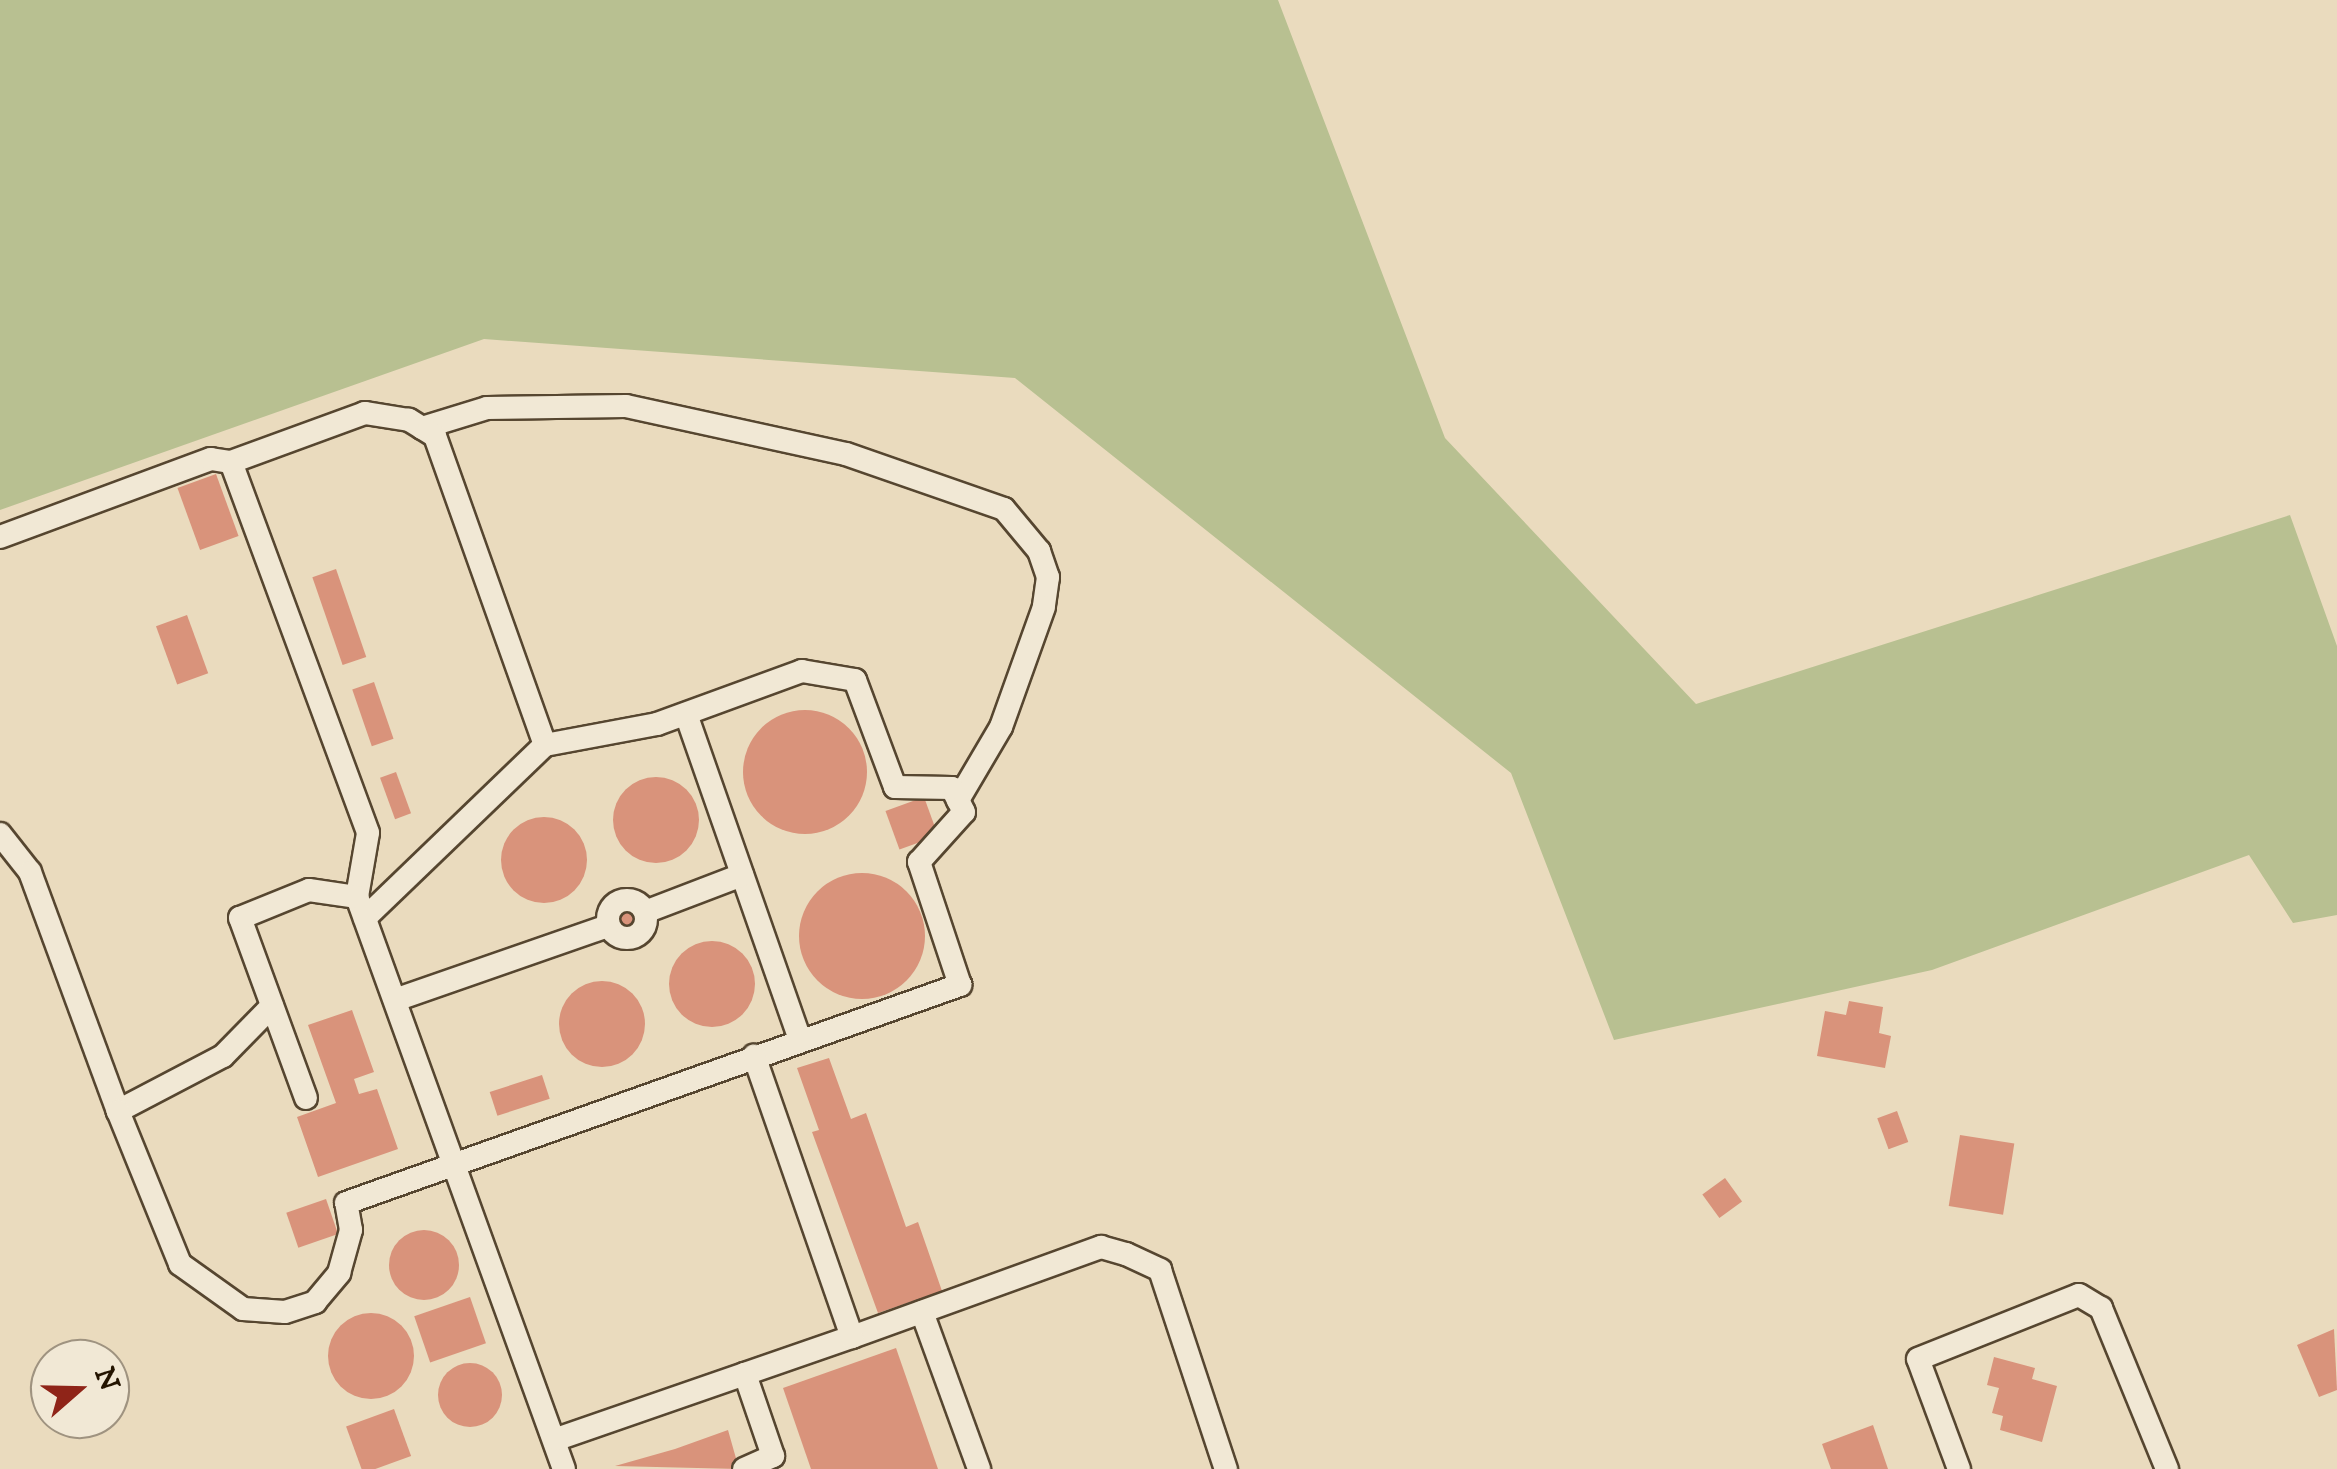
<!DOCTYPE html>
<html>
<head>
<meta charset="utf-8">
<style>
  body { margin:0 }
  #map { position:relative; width:2337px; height:1469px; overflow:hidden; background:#eadbbe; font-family:"IM FELL DW Pica",serif }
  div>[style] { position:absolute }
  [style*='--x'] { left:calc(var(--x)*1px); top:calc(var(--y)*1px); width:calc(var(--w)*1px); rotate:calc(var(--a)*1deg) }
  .green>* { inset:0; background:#b8c091 }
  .building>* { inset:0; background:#d9937b; transform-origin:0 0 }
  .round { border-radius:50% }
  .roads { filter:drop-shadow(2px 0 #564630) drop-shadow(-2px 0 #564630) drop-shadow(0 2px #564630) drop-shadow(0 -2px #564630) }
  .minor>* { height:22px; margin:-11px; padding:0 11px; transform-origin:11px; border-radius:11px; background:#f1e8d5 }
  .minor>.ring { margin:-11px; padding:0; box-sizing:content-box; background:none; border:22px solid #f1e8d5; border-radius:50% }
  span { translate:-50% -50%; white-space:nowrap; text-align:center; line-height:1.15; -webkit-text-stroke:10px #f1e8d5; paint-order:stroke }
  .north { position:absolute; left:30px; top:1339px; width:100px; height:100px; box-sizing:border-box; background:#f1e8d5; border:2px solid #9f9380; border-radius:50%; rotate:70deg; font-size:28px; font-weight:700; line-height:40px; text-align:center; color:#241400 }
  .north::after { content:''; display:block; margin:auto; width:35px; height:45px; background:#8f2418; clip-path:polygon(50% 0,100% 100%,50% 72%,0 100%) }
</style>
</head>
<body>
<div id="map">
  <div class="green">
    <div style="clip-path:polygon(0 0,1278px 0,1445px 438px,1696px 704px,2290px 515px,2337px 646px,2337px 915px,2293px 923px,2249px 855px,1932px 970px,1614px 1040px,1511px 773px,1015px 378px,484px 339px,0 510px)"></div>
  </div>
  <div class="building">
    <div style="left:216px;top:474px;width:66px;height:41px;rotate:70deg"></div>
    <div style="left:336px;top:569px;width:93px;height:25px;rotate:71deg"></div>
    <div style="left:187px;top:615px;width:62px;height:33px;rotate:70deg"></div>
    <div style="left:374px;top:682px;width:60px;height:23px;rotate:71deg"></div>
    <div class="round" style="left:743px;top:710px;width:124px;height:124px"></div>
    <div style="left:396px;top:772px;width:44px;height:17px;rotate:70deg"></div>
    <div class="round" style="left:613px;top:777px;width:86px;height:86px"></div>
    <div style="left:924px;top:797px;width:41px;height:41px;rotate:70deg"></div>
    <div class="round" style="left:501px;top:817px;width:86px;height:86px"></div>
    <div class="round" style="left:799px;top:873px;width:126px;height:126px"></div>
    <div style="left:634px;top:905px;width:17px;height:21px;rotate:66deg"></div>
    <div class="round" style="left:669px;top:941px;width:86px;height:86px"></div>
    <div class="round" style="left:559px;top:981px;width:86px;height:86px"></div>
    <div style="clip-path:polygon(1849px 1001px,1883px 1007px,1879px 1033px,1891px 1036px,1885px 1068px,1817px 1056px,1825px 1011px,1846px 1015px)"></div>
    <div style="clip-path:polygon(352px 1010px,374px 1072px,354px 1079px,359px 1094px,377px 1089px,398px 1149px,318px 1177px,297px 1117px,336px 1103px,308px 1025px)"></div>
    <div style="clip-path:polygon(829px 1058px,851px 1119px,866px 1113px,906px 1227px,918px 1222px,942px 1291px,878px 1313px,812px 1132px,819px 1130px,797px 1068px)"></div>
    <div style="left:542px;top:1075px;width:25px;height:55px;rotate:72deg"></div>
    <div style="left:1897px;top:1111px;width:33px;height:21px;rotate:70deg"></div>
    <div style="left:1960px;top:1135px;width:55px;height:72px;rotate:9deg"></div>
    <div style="left:1725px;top:1178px;width:29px;height:28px;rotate:54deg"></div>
    <div style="left:326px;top:1199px;width:37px;height:42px;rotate:71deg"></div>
    <div class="round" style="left:389px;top:1230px;width:70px;height:70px"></div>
    <div style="left:470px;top:1297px;width:49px;height:59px;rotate:71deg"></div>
    <div class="round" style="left:328px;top:1313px;width:86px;height:86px"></div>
    <div style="clip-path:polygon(2334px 1329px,2337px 1390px,2319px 1397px,2297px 1345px)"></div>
    <div style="clip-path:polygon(896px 1348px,938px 1469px,811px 1469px,783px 1388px)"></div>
    <div style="clip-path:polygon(1994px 1357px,2035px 1368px,2032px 1379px,2057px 1386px,2042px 1442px,2000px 1430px,2003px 1416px,1992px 1413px,1999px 1388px,1987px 1385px)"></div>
    <div class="round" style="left:438px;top:1363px;width:64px;height:64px"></div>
    <div style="left:394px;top:1409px;width:50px;height:51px;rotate:70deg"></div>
    <div style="clip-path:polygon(1873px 1425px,1888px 1469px,1831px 1469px,1822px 1444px)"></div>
    <div style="clip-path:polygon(728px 1430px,739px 1469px,615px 1466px,675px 1449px)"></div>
  </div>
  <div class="roads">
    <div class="minor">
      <div style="--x:422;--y:428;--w:68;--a:-17.1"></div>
      <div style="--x:487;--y:408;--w:139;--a:-0.8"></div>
      <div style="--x:626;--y:406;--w:225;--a:12.3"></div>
      <div style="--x:846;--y:454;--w:167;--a:19.2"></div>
      <div style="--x:1004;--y:509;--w:55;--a:50.2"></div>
      <div style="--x:1039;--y:551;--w:28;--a:71"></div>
      <div style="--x:1048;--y:577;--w:30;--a:98"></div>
      <div style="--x:1044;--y:607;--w:127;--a:109.7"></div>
      <div style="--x:1001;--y:727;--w:85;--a:120.5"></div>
      <div style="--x:0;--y:537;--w:225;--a:-20.3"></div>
      <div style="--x:211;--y:459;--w:20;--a:9"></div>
      <div style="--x:686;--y:714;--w:344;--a:70.7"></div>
      <div style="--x:0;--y:834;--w:48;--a:51.7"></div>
      <div style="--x:30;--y:872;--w:255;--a:69.8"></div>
      <div class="ring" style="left:608px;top:900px;width:16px;height:16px"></div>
      <div style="--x:645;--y:912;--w:104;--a:-20.9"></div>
      <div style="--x:365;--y:918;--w:250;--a:-43.9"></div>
      <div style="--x:545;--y:745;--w:328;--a:-109.6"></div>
      <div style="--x:435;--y:436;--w:31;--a:-148"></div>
      <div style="--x:409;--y:420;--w:45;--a:-171"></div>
      <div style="--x:365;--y:413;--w:143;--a:159.9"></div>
      <div style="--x:231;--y:462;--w:395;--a:69.7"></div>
      <div style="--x:368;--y:833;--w:65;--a:99.8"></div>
      <div style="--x:357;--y:897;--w:608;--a:70.11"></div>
      <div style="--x:395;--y:1000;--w:225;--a:-19.2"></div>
      <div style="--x:272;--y:1006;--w:70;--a:134.4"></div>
      <div style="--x:223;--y:1056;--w:119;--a:152.4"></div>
      <div style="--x:118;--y:1111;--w:165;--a:67.9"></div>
      <div style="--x:180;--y:1264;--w:77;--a:35.5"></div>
      <div style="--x:243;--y:1309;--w:42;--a:4.1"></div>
      <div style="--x:285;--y:1312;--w:32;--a:-18"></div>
      <div style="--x:315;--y:1302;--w:38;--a:-50"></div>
      <div style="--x:339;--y:1273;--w:45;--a:-74.4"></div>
      <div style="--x:351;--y:1230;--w:27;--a:-100"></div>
      <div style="--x:346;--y:1203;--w:652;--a:-19.55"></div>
      <div style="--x:960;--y:985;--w:130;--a:-108.4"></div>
      <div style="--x:919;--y:862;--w:67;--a:-48"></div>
      <div style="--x:964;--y:812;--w:27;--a:-117"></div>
      <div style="--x:952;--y:788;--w:57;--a:-179"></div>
      <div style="--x:895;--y:787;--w:114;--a:-110.5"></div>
      <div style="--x:855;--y:680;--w:54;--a:-170.4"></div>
      <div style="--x:802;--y:671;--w:154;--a:159.9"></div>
      <div style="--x:657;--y:724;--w:114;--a:169.4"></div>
      <div style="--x:306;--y:1098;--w:192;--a:-110.1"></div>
      <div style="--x:240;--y:918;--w:74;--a:-22.1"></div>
      <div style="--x:309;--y:890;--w:49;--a:8.3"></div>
      <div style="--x:922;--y:1312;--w:167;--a:70"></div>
      <div style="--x:852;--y:1337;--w:265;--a:-19.9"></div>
      <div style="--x:1101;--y:1247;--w:26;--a:16"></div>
      <div style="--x:1126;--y:1254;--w:38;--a:25"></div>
      <div style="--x:1160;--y:1270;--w:210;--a:71.7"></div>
      <div style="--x:557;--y:1439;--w:312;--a:-19.1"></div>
      <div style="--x:852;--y:1337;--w:298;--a:-109.2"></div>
      <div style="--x:744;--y:1469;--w:32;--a:-24"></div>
      <div style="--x:773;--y:1456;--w:87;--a:-108.9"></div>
      <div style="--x:1959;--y:1469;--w:117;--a:-110.4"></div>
      <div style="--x:1918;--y:1359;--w:173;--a:-21.7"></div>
      <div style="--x:2079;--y:1295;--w:26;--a:31"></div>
      <div style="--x:2101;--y:1308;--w:174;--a:67.7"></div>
    </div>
  </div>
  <div class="north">N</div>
</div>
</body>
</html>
